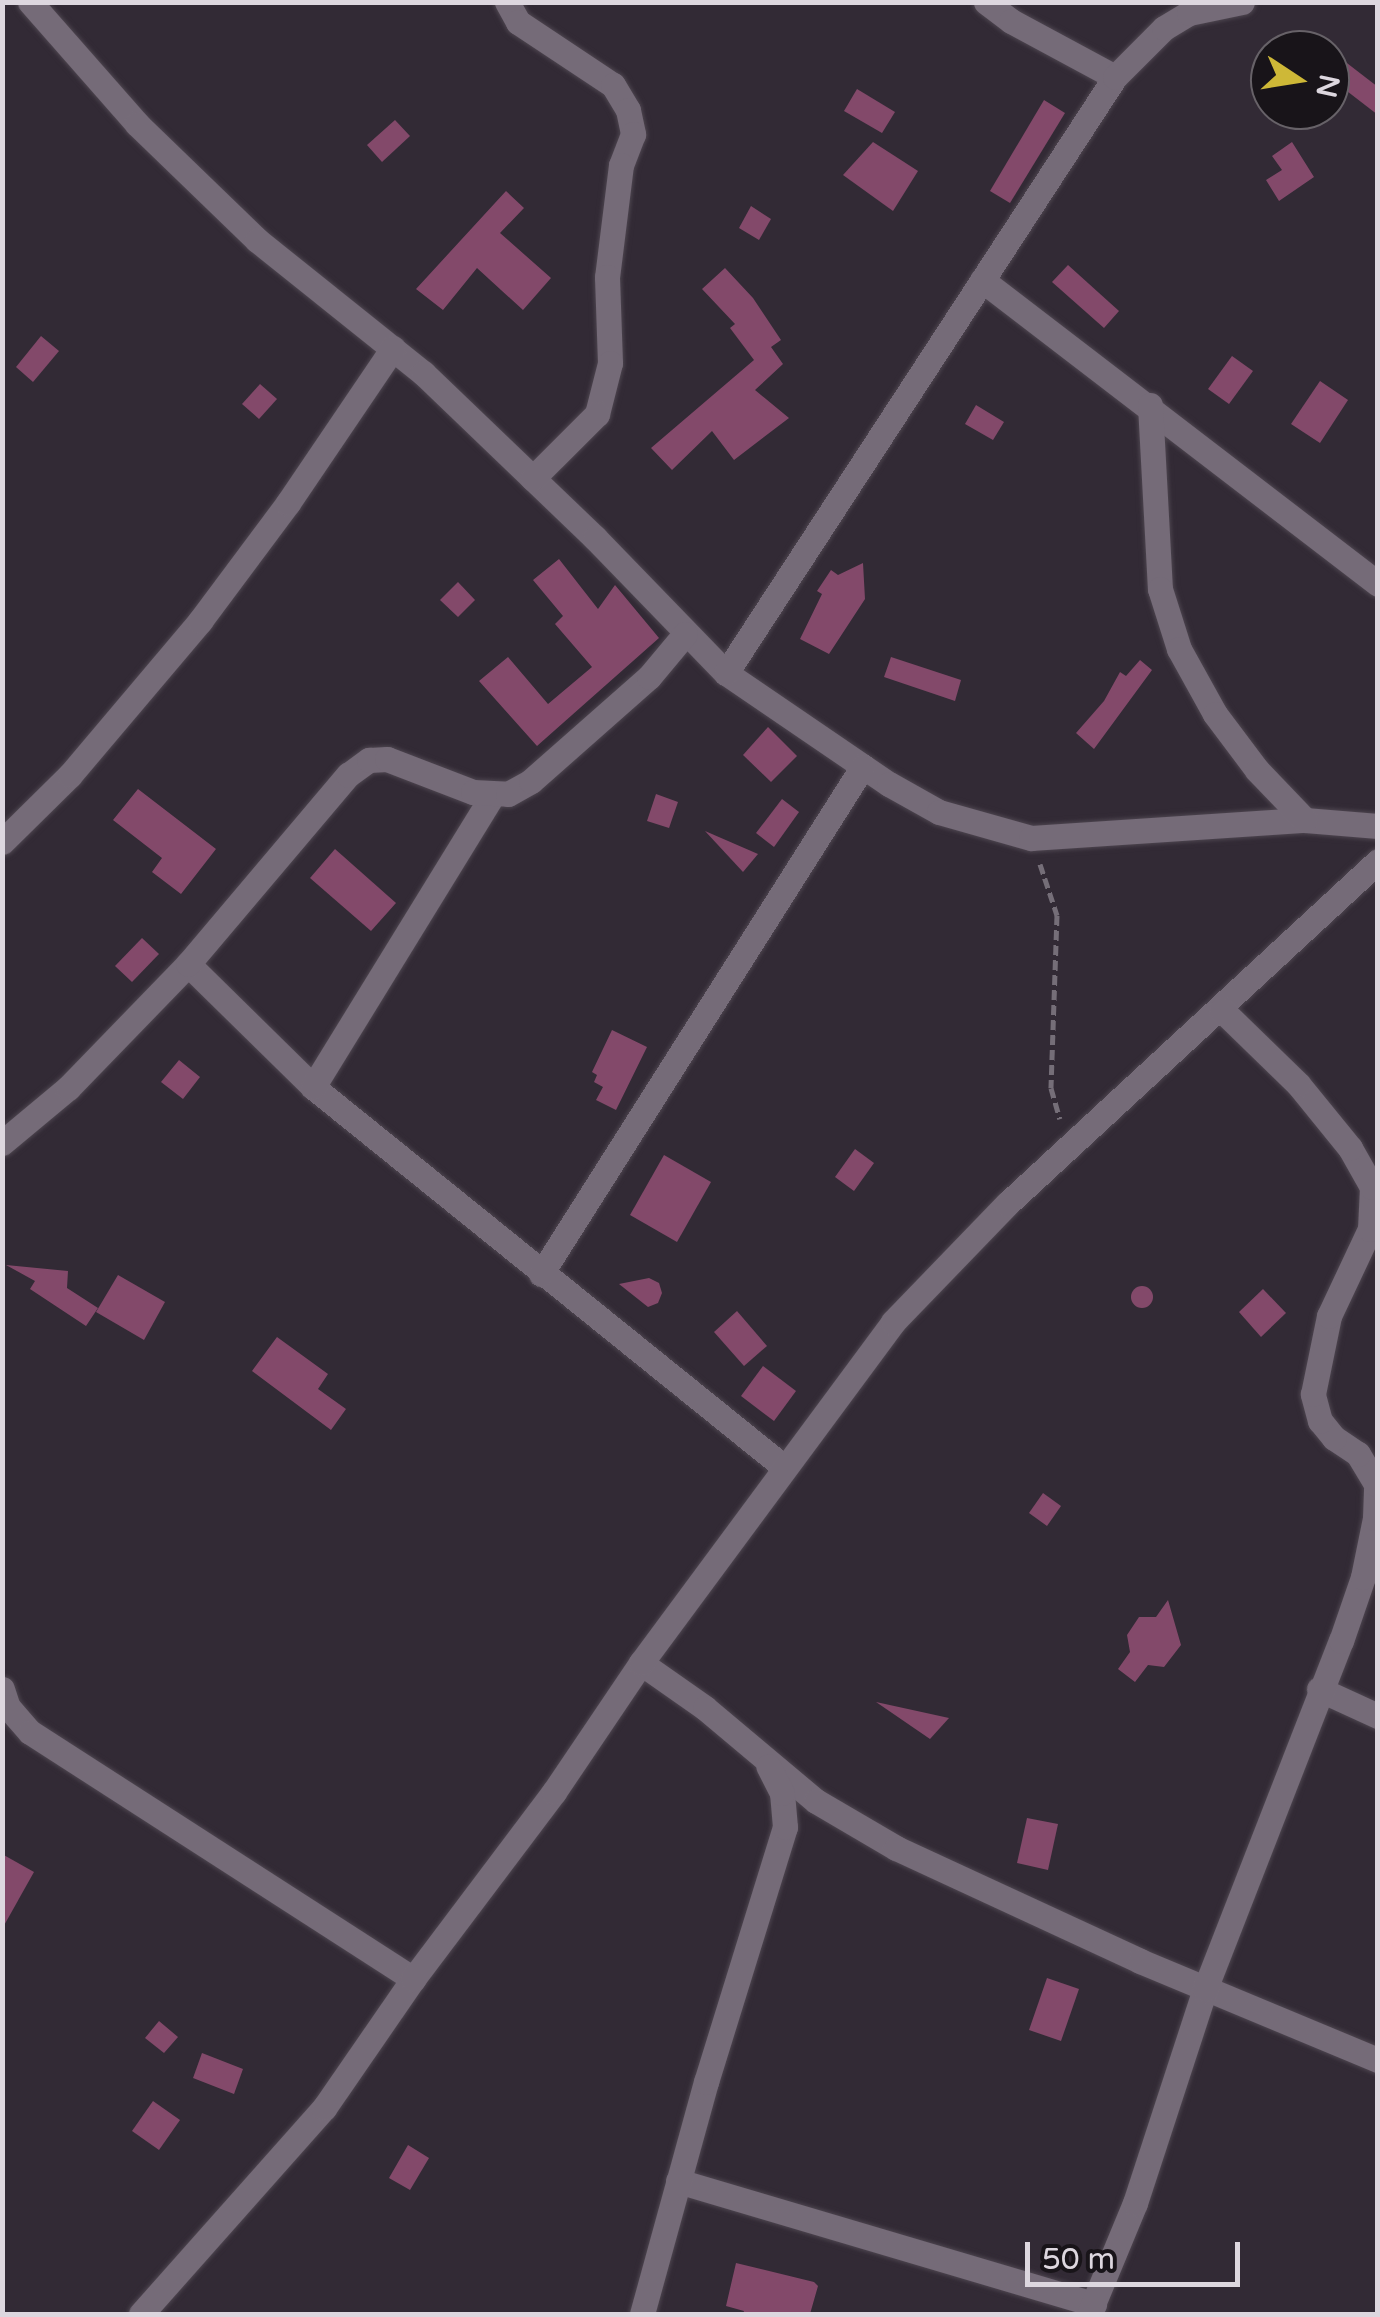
<!DOCTYPE html>
<style>
body{margin:0}
#map{position:relative;width:1380px;height:2317px;overflow:hidden;background:#322a35;font-family:"Varela Round",sans-serif}
div>[style]{position:absolute}
.building>*{inset:0;background:#83496a}
.round{border-radius:50%}
.path>*{height:5px;margin-top:-2.5px;transform-origin:0;background:repeating-linear-gradient(90deg,#756e78 0 10px,transparent 0 15px)}
.roads{filter:drop-shadow(0 0 2px #4d454f) drop-shadow(0 0 2px #4d454f)}
.minor>*{height:25px;margin:-12.5px;padding:0 12.5px;transform-origin:12.5px;border-radius:12.5px;background:#756b78}
span{translate:-50% -50%;white-space:nowrap;text-align:center;line-height:1.15;-webkit-text-stroke:8px #181419;paint-order:stroke}
.frame{position:absolute;inset:0;border:5px solid #ddd7df;pointer-events:none}
.north{position:absolute;left:1250px;top:30px;width:100px;height:100px;box-sizing:border-box;background:#181419;border:2px solid #676268;border-radius:50%;rotate:102deg;font-size:28px;font-weight:700;line-height:40px;text-align:center;color:#ddd7df}
.north::after{content:'';display:block;margin:auto;width:35px;height:45px;background:#ceb837;clip-path:polygon(50% 0,100% 100%,50% 72%,0 100%)}
.scale{position:absolute;left:1025px;top:2242px;width:215px;height:45px;box-sizing:border-box;border:5px solid #ddd7df;border-top:0;padding-left:12px;font-size:30px;line-height:35px;white-space:nowrap;color:#ddd7df;-webkit-text-stroke:8px #181419;paint-order:stroke}
</style>
<div id="map">
<div class="building">
<div style="clip-path:polygon(1330px 50px,1378px 87px,1378px 115px,1330px 78px)"></div>
<div style="clip-path:polygon(857px 89px,895px 112px,882px 133px,844px 111px)"></div>
<div style="clip-path:polygon(1044px 100px,1065px 113px,1010px 203px,990px 191px)"></div>
<div style="clip-path:polygon(395px 120px,410px 136px,382px 162px,367px 145px)"></div>
<div style="clip-path:polygon(873px 142px,918px 171px,893px 211px,843px 175px)"></div>
<div style="clip-path:polygon(1292px 142px,1314px 177px,1279px 201px,1266px 180px,1282px 170px,1272px 156px)"></div>
<div style="clip-path:polygon(506px 191px,524px 208px,500px 233px,551px 278px,523px 310px,477px 268px,443px 310px,416px 289px)"></div>
<div style="clip-path:polygon(751px 206px,771px 219px,759px 240px,739px 228px)"></div>
<div style="clip-path:polygon(1068px 265px,1119px 311px,1104px 328px,1052px 282px)"></div>
<div style="clip-path:polygon(725px 268px,753px 298px,781px 340px,771px 347px,783px 364px,755px 390px,789px 418px,734px 460px,712px 431px,672px 470px,651px 448px,754px 360px,730px 328px,735px 324px,702px 289px)"></div>
<div style="clip-path:polygon(41px 336px,59px 351px,33px 382px,16px 367px)"></div>
<div style="clip-path:polygon(1232px 356px,1253px 371px,1229px 404px,1208px 389px)"></div>
<div style="clip-path:polygon(1320px 381px,1348px 400px,1320px 443px,1291px 424px)"></div>
<div style="clip-path:polygon(260px 384px,277px 399px,259px 419px,242px 404px)"></div>
<div style="clip-path:polygon(976px 405px,1004px 422px,993px 440px,965px 424px)"></div>
<div style="clip-path:polygon(559px 559px,598px 609px,615px 585px,659px 638px,537px 746px,479px 681px,508px 657px,548px 704px,592px 667px,555px 624px,563px 616px,533px 580px)"></div>
<div style="clip-path:polygon(863px 563px,865px 599px,829px 654px,800px 639px,822px 594px,817px 591px,831px 570px,838px 575px)"></div>
<div style="clip-path:polygon(458px 582px,475px 600px,458px 617px,440px 600px)"></div>
<div style="clip-path:polygon(891px 657px,961px 680px,955px 701px,884px 677px)"></div>
<div style="clip-path:polygon(1140px 660px,1152px 670px,1094px 749px,1076px 733px,1104px 701px,1120px 672px,1126px 676px)"></div>
<div style="clip-path:polygon(768px 727px,797px 756px,771px 782px,743px 755px)"></div>
<div style="clip-path:polygon(138px 789px,216px 849px,181px 894px,152px 872px,162px 858px,113px 820px)"></div>
<div style="clip-path:polygon(656px 794px,678px 802px,669px 828px,647px 821px)"></div>
<div style="clip-path:polygon(782px 799px,799px 812px,774px 847px,756px 833px)"></div>
<div style="clip-path:polygon(705px 831px,758px 854px,743px 872px)"></div>
<div style="clip-path:polygon(335px 849px,396px 903px,371px 931px,310px 878px)"></div>
<div style="clip-path:polygon(142px 938px,159px 954px,132px 982px,115px 966px)"></div>
<div style="clip-path:polygon(612px 1030px,647px 1047px,616px 1110px,596px 1100px,603px 1087px,594px 1082px,597px 1075px,592px 1072px)"></div>
<div style="clip-path:polygon(179px 1060px,200px 1077px,183px 1099px,161px 1082px)"></div>
<div style="clip-path:polygon(855px 1149px,874px 1163px,854px 1191px,835px 1177px)"></div>
<div style="clip-path:polygon(664px 1155px,711px 1182px,677px 1242px,630px 1215px)"></div>
<div style="clip-path:polygon(6px 1265px,68px 1271px,67px 1288px,98px 1308px,86px 1326px,30px 1289px,35px 1281px)"></div>
<div style="clip-path:polygon(118px 1275px,165px 1302px,144px 1340px,96px 1312px)"></div>
<div style="clip-path:polygon(649px 1278px,659px 1283px,662px 1293px,658px 1303px,648px 1307px,619px 1284px)"></div>
<div class="round" style="left:1131px;top:1286px;width:22px;height:22px"></div>
<div style="clip-path:polygon(1263px 1289px,1286px 1313px,1261px 1337px,1239px 1312px)"></div>
<div style="clip-path:polygon(737px 1311px,767px 1346px,744px 1366px,714px 1332px)"></div>
<div style="clip-path:polygon(277px 1337px,328px 1374px,318px 1389px,346px 1409px,331px 1430px,252px 1371px)"></div>
<div style="clip-path:polygon(763px 1366px,796px 1391px,774px 1421px,741px 1396px)"></div>
<div style="clip-path:polygon(1043px 1493px,1061px 1506px,1047px 1526px,1029px 1513px)"></div>
<div style="clip-path:polygon(1168px 1600px,1181px 1645px,1164px 1667px,1148px 1665px,1135px 1682px,1118px 1669px,1130px 1652px,1127px 1635px,1139px 1617px,1156px 1617px)"></div>
<div style="clip-path:polygon(876px 1702px,949px 1718px,930px 1739px)"></div>
<div style="clip-path:polygon(1027px 1818px,1058px 1824px,1048px 1870px,1017px 1863px)"></div>
<div style="clip-path:polygon(2px 1854px,34px 1872px,2px 1929px)"></div>
<div style="clip-path:polygon(1047px 1978px,1079px 1989px,1061px 2041px,1029px 2030px)"></div>
<div style="clip-path:polygon(159px 2021px,178px 2037px,164px 2053px,145px 2038px)"></div>
<div style="clip-path:polygon(202px 2053px,243px 2069px,234px 2094px,193px 2078px)"></div>
<div style="clip-path:polygon(153px 2101px,180px 2120px,159px 2150px,132px 2131px)"></div>
<div style="clip-path:polygon(408px 2145px,429px 2158px,410px 2190px,389px 2178px)"></div>
<div style="clip-path:polygon(736px 2263px,814px 2282px,818px 2286px,810px 2314px,743px 2314px,744px 2311px,726px 2306px)"></div>
</div>
<div class="path">
<div style="left:1040px;top:864px;width:54px;rotate:71.6deg"></div>
<div style="left:1057px;top:915px;width:173px;rotate:92deg"></div>
<div style="left:1051px;top:1088px;width:32px;rotate:74deg"></div>
</div>
<div class="roads">
<div class="minor">
<div style="left:30px;top:2px;width:162px;rotate:48.7deg"></div>
<div style="left:137px;top:124px;width:167px;rotate:44deg"></div>
<div style="left:257px;top:240px;width:213px;rotate:38.7deg"></div>
<div style="left:423px;top:373px;width:238px;rotate:43.8deg"></div>
<div style="left:595px;top:538px;width:188px;rotate:45.9deg"></div>
<div style="left:726px;top:673px;width:197px;rotate:34.3deg"></div>
<div style="left:889px;top:784px;width:57px;rotate:29.2deg"></div>
<div style="left:939px;top:812px;width:96px;rotate:15.8deg"></div>
<div style="left:1031px;top:838px;width:275px;rotate:-3.8deg"></div>
<div style="left:1305px;top:820px;width:73px;rotate:4.7deg"></div>
<div style="left:507px;top:2px;width:23px;rotate:61deg"></div>
<div style="left:518px;top:22px;width:114px;rotate:33.6deg"></div>
<div style="left:613px;top:85px;width:29px;rotate:59deg"></div>
<div style="left:628px;top:110px;width:25px;rotate:78deg"></div>
<div style="left:633px;top:134px;width:33px;rotate:111deg"></div>
<div style="left:621px;top:165px;width:113px;rotate:97.1deg"></div>
<div style="left:607px;top:277px;width:86px;rotate:88deg"></div>
<div style="left:610px;top:363px;width:53px;rotate:104.3deg"></div>
<div style="left:597px;top:414px;width:91px;rotate:135deg"></div>
<div style="left:986px;top:2px;width:31px;rotate:37deg"></div>
<div style="left:1011px;top:21px;width:118px;rotate:28.3deg"></div>
<div style="left:982px;top:280px;width:499px;rotate:37.5deg"></div>
<div style="left:1150px;top:405px;width:184px;rotate:86.9deg"></div>
<div style="left:1160px;top:589px;width:63px;rotate:72.4deg"></div>
<div style="left:1179px;top:649px;width:74px;rotate:61deg"></div>
<div style="left:1215px;top:714px;width:70px;rotate:53.1deg"></div>
<div style="left:1257px;top:770px;width:69px;rotate:46.2deg"></div>
<div style="left:726px;top:673px;width:712px;rotate:-56.87deg"></div>
<div style="left:1115px;top:77px;width:69px;rotate:-45deg"></div>
<div style="left:1164px;top:28px;width:29px;rotate:-31deg"></div>
<div style="left:1189px;top:13px;width:54px;rotate:-11.7deg"></div>
<div style="left:2px;top:842px;width:95px;rotate:-44.6deg"></div>
<div style="left:70px;top:775px;width:202px;rotate:-49.8deg"></div>
<div style="left:200px;top:621px;width:147px;rotate:-53.3deg"></div>
<div style="left:288px;top:503px;width:187px;rotate:-55.9deg"></div>
<div style="left:188px;top:964px;width:175px;rotate:44.5deg"></div>
<div style="left:313px;top:1087px;width:605px;rotate:38.9deg"></div>
<div style="left:313px;top:1087px;width:342px;rotate:-58.4deg"></div>
<div style="left:2px;top:1143px;width:86px;rotate:-39.8deg"></div>
<div style="left:68px;top:1088px;width:173px;rotate:-45.9deg"></div>
<div style="left:188px;top:964px;width:248px;rotate:-49.8deg"></div>
<div style="left:348px;top:775px;width:26px;rotate:-36deg"></div>
<div style="left:369px;top:760px;width:18px;rotate:-3deg"></div>
<div style="left:387px;top:759px;width:92px;rotate:21deg"></div>
<div style="left:473px;top:792px;width:35px;rotate:3deg"></div>
<div style="left:508px;top:794px;width:26px;rotate:-29deg"></div>
<div style="left:531px;top:781px;width:157px;rotate:-41.4deg"></div>
<div style="left:649px;top:677px;width:56px;rotate:-50.1deg"></div>
<div style="left:541px;top:1274px;width:601px;rotate:-57.63deg"></div>
<div style="left:641px;top:1663px;width:78px;rotate:35.1deg"></div>
<div style="left:705px;top:1708px;width:145px;rotate:40deg"></div>
<div style="left:816px;top:1801px;width:93px;rotate:30.4deg"></div>
<div style="left:896px;top:1848px;width:269px;rotate:24.8deg"></div>
<div style="left:1140px;top:1961px;width:258px;rotate:22.6deg"></div>
<div style="left:2px;top:1689px;width:19px;rotate:72deg"></div>
<div style="left:8px;top:1707px;width:33px;rotate:49deg"></div>
<div style="left:30px;top:1732px;width:456px;rotate:32.8deg"></div>
<div style="left:1319px;top:1689px;width:65px;rotate:24.6deg"></div>
<div style="left:678px;top:2181px;width:434px;rotate:16.5deg"></div>
<div style="left:141px;top:2314px;width:276px;rotate:-48.4deg"></div>
<div style="left:324px;top:2108px;width:157px;rotate:-55.4deg"></div>
<div style="left:413px;top:1979px;width:234px;rotate:-53deg"></div>
<div style="left:554px;top:1792px;width:156px;rotate:-56deg"></div>
<div style="left:641px;top:1663px;width:424px;rotate:-53.5deg"></div>
<div style="left:893px;top:1322px;width:164px;rotate:-46deg"></div>
<div style="left:1007px;top:1204px;width:505px;rotate:-42.75deg"></div>
<div style="left:642px;top:2314px;width:241px;rotate:-74.6deg"></div>
<div style="left:706px;top:2082px;width:267px;rotate:-72.8deg"></div>
<div style="left:785px;top:1827px;width:34px;rotate:-95deg"></div>
<div style="left:782px;top:1793px;width:30px;rotate:-117deg"></div>
<div style="left:1089px;top:2314px;width:120px;rotate:-67.5deg"></div>
<div style="left:1135px;top:2203px;width:225px;rotate:-71.9deg"></div>
<div style="left:1205px;top:1989px;width:374px;rotate:-68.7deg"></div>
<div style="left:1341px;top:1641px;width:68px;rotate:-71deg"></div>
<div style="left:1363px;top:1577px;width:60px;rotate:-78.5deg"></div>
<div style="left:1375px;top:1518px;width:34px;rotate:-88deg"></div>
<div style="left:1376px;top:1484px;width:35px;rotate:-121deg"></div>
<div style="left:1358px;top:1454px;width:29px;rotate:-146deg"></div>
<div style="left:1334px;top:1438px;width:22px;rotate:-129deg"></div>
<div style="left:1320px;top:1421px;width:28px;rotate:-105deg"></div>
<div style="left:1313px;top:1394px;width:80px;rotate:-78.4deg"></div>
<div style="left:1329px;top:1316px;width:96px;rotate:-64.8deg"></div>
<div style="left:1370px;top:1229px;width:42px;rotate:-87.3deg"></div>
<div style="left:1372px;top:1187px;width:45px;rotate:-119.4deg"></div>
<div style="left:1350px;top:1148px;width:82px;rotate:-129.1deg"></div>
<div style="left:1298px;top:1084px;width:107px;rotate:-135.8deg"></div>
</div>
</div>
<div class="frame"></div>
<div class="north">N</div>
<div class="scale">50 m</div>
</div>
